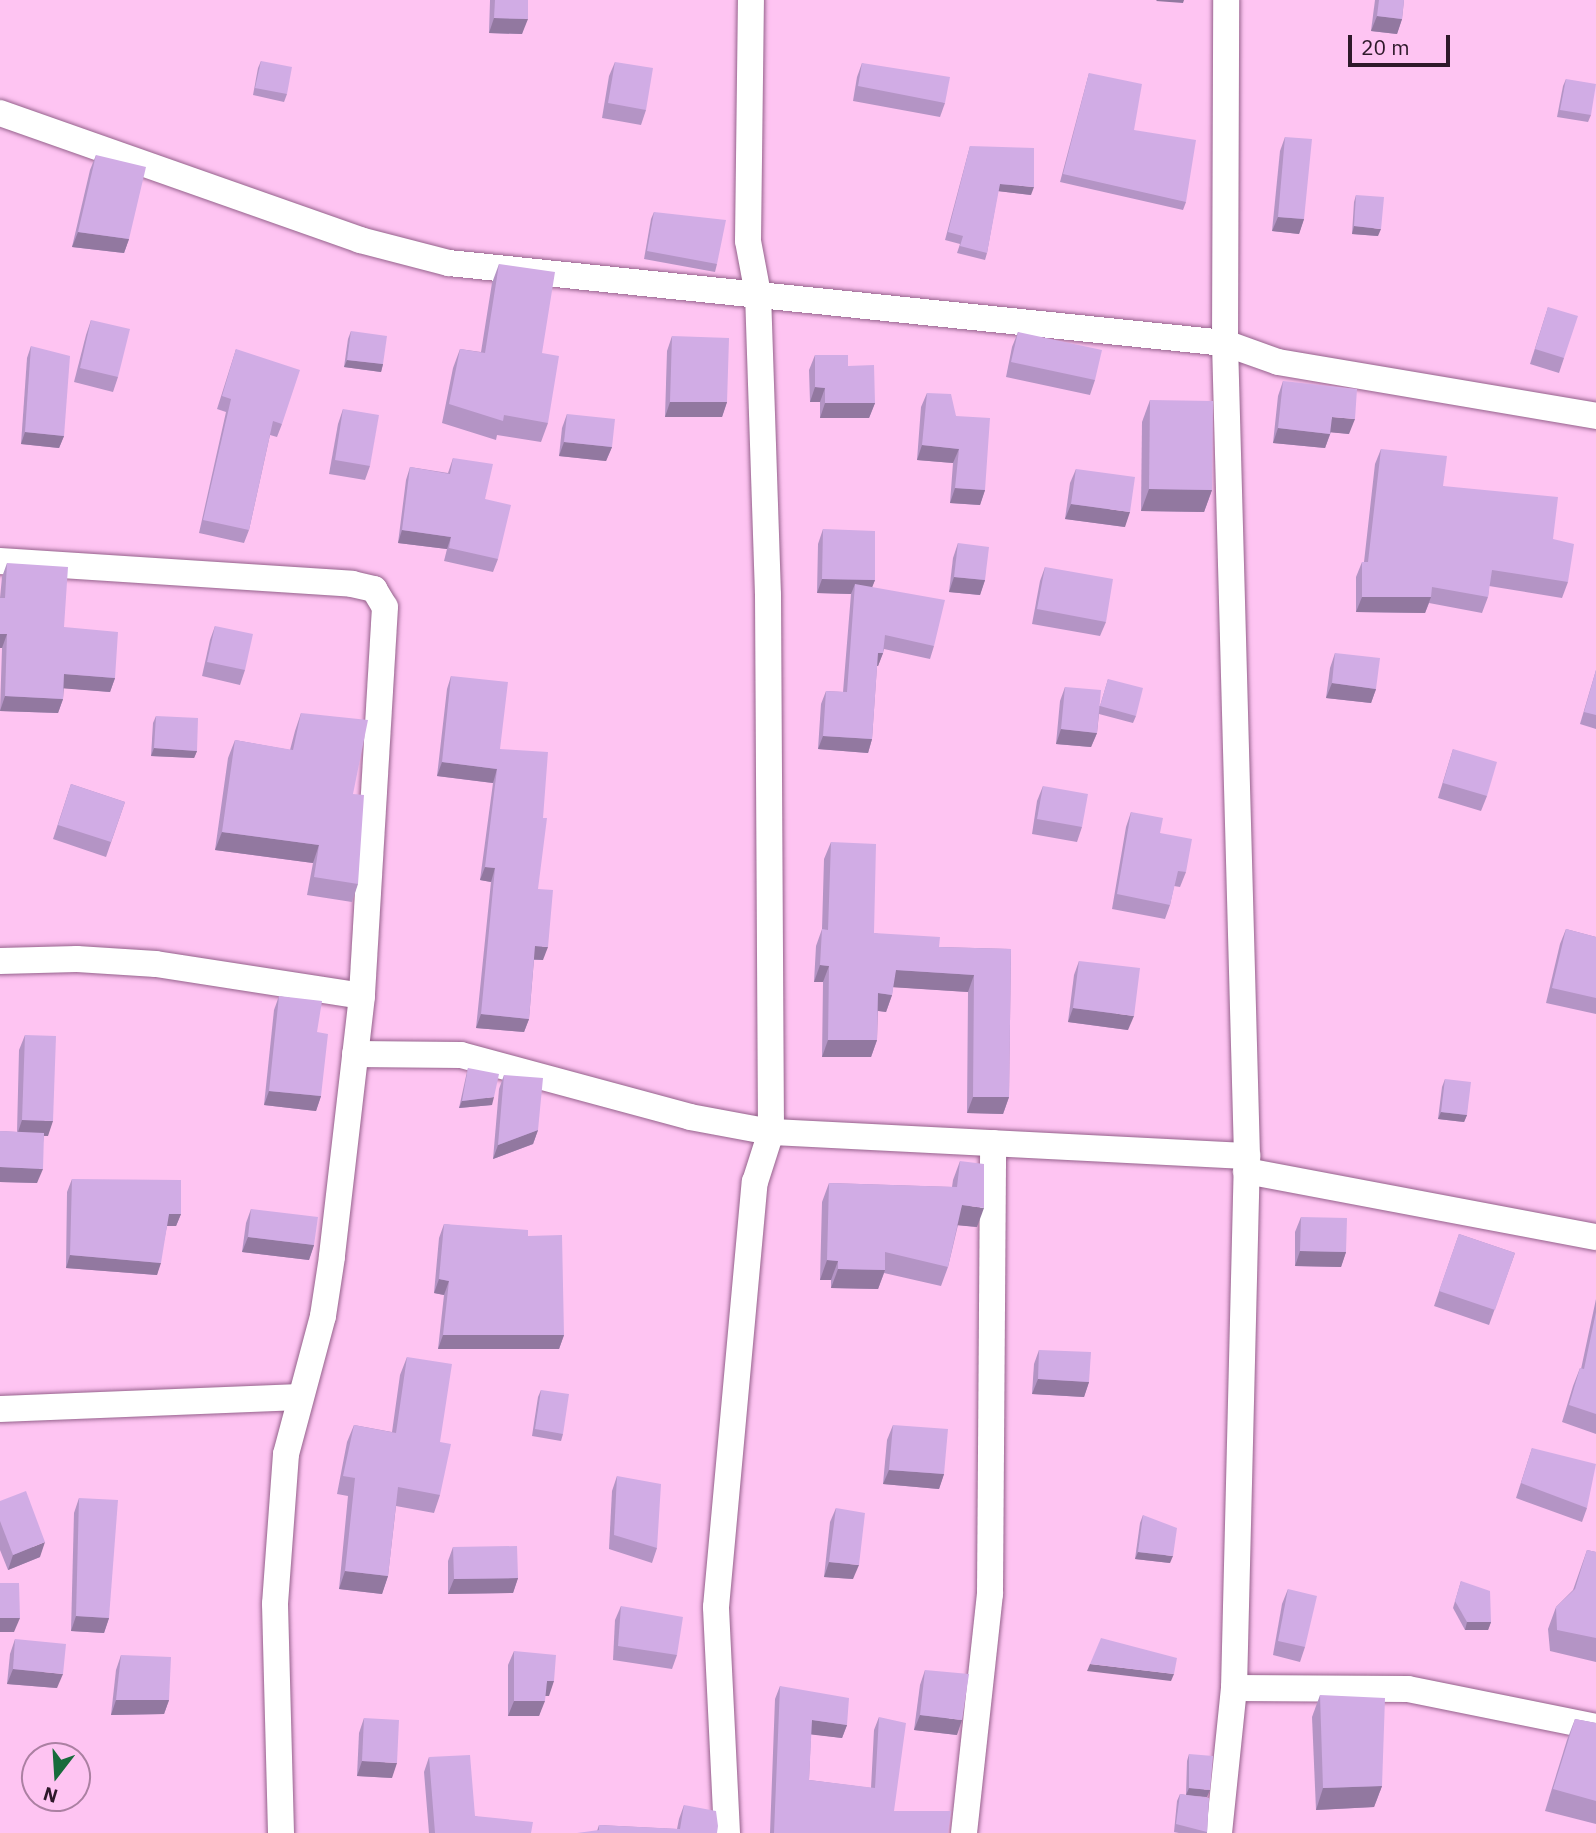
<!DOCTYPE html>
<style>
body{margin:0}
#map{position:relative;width:1596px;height:1833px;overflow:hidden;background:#fec4f2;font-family:"IBM Plex Sans",sans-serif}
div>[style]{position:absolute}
.roads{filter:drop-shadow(0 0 2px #95628c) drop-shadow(0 0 2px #95628c)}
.street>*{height:26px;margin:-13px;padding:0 13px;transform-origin:13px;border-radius:13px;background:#fff}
.wall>*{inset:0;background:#b494c5}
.shaded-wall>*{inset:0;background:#9278a0}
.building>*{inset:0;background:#d1ace5}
span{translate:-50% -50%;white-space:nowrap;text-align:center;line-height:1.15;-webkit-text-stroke:5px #fec4f2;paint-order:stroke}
.north{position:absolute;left:21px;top:1742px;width:70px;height:70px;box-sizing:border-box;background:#fec4f2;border:2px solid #ab80a2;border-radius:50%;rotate:197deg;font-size:19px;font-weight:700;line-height:28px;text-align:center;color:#2e192a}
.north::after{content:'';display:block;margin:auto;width:24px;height:32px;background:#186b3c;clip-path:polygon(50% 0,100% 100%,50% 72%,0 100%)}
.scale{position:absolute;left:1348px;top:35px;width:102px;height:32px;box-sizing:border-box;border:4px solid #2e192a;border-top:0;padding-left:9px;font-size:21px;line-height:24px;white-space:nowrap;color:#2e192a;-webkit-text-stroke:5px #fec4f2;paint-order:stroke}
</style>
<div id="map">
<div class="roads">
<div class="street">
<div style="left:0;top:113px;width:382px;rotate:19.4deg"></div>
<div style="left:360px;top:240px;width:92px;rotate:14.5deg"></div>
<div style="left:449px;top:263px;width:780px;rotate:5.89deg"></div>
<div style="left:1225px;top:343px;width:56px;rotate:19.7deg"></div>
<div style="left:1278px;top:362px;width:323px;rotate:9.6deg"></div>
<div style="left:0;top:561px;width:353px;rotate:3.7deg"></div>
<div style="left:352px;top:584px;width:23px;rotate:13deg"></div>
<div style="left:374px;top:589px;width:21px;rotate:59deg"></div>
<div style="left:385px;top:607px;width:390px;rotate:93.4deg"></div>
<div style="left:362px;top:996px;width:263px;rotate:96.6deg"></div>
<div style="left:332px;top:1257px;width:60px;rotate:98.7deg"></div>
<div style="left:323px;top:1316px;width:143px;rotate:105deg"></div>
<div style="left:286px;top:1454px;width:150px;rotate:94.2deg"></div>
<div style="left:275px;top:1604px;width:229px;rotate:88.5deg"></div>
<div style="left:0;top:961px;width:77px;rotate:-1.5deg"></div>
<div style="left:77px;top:959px;width:79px;rotate:3.6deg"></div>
<div style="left:156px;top:964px;width:208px;rotate:8.8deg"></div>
<div style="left:355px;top:1054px;width:106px;rotate:0.5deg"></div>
<div style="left:461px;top:1055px;width:237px;rotate:15.1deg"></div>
<div style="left:690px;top:1117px;width:82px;rotate:10.5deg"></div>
<div style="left:771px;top:1132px;width:477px;rotate:2.9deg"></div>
<div style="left:1246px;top:1171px;width:356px;rotate:10.7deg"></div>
<div style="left:0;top:1409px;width:300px;rotate:-2.3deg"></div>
<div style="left:1234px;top:1688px;width:174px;rotate:0.3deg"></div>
<div style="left:1408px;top:1689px;width:192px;rotate:11.4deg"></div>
<div style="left:727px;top:1833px;width:226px;rotate:-92.8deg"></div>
<div style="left:716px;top:1607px;width:427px;rotate:-84.8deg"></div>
<div style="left:755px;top:1182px;width:52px;rotate:-72.3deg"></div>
<div style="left:771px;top:1132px;width:537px;rotate:-90.32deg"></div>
<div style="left:768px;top:595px;width:301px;rotate:-91.9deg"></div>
<div style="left:758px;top:294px;width:54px;rotate:-100.7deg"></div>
<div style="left:748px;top:241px;width:241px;rotate:-89.3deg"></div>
<div style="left:964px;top:1833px;width:240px;rotate:-83.8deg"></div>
<div style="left:990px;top:1594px;width:451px;rotate:-89.6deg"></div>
<div style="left:1219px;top:1833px;width:146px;rotate:-84.1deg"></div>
<div style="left:1234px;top:1688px;width:532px;rotate:-88.6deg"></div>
<div style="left:1247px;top:1156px;width:813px;rotate:-91.55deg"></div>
<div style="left:1225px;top:343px;width:343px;rotate:-89.8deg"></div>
</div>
</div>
<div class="wall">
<div style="clip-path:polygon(490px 0,528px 0,522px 34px,489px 33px)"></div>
<div style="clip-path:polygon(1375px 0,1404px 0,1402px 19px,1397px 34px,1371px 31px)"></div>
<div style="clip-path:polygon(261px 61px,287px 94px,284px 102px,253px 95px,258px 68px)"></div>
<div style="clip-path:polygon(615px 62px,646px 110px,641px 125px,602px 118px,609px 76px)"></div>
<div style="clip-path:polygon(862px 63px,945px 103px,940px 117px,853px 101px,857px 77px)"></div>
<div style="clip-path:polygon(1089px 73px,1134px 130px,1186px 202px,1183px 210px,1060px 182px)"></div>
<div style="clip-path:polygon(1566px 79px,1591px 115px,1588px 122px,1557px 117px,1563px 86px)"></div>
<div style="clip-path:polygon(1285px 137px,1304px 219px,1299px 234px,1272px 231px,1280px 151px)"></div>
<div style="clip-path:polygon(970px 146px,1031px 195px,998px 191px,987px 253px,985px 260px,957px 253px,960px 244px,945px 240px)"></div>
<div style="clip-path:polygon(96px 155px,129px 239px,124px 253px,72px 247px,90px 170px)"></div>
<div style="clip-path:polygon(1356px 195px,1378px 236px,1352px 234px,1354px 202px)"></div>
<div style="clip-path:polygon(654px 212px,717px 264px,715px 272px,644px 259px,651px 219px)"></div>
<div style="clip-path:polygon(499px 264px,542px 353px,548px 423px,541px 442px,497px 435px,496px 440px,442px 423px,453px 368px,460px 349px,481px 352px,492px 283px)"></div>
<div style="clip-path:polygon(1548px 307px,1564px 358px,1559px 373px,1530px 364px)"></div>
<div style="clip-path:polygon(91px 320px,118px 377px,113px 392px,74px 382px,86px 335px)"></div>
<div style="clip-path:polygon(351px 331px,383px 364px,381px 372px,344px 367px,348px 339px)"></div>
<div style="clip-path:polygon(1018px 332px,1095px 380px,1090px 395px,1006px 377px,1012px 347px)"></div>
<div style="clip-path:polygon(672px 336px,727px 402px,722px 417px,665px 417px,667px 351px)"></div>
<div style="clip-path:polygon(31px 346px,64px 436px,59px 448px,21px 444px,27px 358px)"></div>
<div style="clip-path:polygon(236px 349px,282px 424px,277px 437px,270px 435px,249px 530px,244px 543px,199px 533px,226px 412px,217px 409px)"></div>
<div style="clip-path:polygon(815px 355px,875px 403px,869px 418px,820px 418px,820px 402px,810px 402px,809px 370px)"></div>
<div style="clip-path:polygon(1283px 381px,1349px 434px,1331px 432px,1325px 448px,1273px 443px,1278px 396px)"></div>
<div style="clip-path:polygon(927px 393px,956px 416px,985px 490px,980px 505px,950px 503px,953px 463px,917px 460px,921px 407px)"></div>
<div style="clip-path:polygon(1150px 400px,1212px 490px,1204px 512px,1141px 511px,1142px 422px)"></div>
<div style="clip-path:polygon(343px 409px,370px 466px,365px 480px,329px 474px,338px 424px)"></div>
<div style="clip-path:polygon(567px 414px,612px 447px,606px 461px,559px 456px,562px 428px)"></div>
<div style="clip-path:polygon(1381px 449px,1443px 486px,1553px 539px,1568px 582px,1562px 598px,1489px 586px,1488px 597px,1482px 613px,1429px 603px,1425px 613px,1356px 612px,1356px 577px,1362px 562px,1364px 562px,1375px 464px)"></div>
<div style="clip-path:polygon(453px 458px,485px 499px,498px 559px,493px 572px,444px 561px,447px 549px,398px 543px,406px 480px,410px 467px,448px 473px)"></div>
<div style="clip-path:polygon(1076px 469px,1125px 527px,1065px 519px,1070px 483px)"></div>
<div style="clip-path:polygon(823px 529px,875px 580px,872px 587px,934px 646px,930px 659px,884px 649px,883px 653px,878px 666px,877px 666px,872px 739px,868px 753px,818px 749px,821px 704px,826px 691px,843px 692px,851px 594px,817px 593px,818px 544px)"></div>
<div style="clip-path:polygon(958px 543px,985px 580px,980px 595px,949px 592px,953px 558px)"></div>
<div style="clip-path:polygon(7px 563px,64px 627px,115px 678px,110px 692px,64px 688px,63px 699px,58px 713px,0 711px,2px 648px,0 648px,0 598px,2px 577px)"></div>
<div style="clip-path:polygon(1045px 567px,1106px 622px,1100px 636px,1032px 624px,1040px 581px)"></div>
<div style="clip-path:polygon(215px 626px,245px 670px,240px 685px,202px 676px,210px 640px)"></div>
<div style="clip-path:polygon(1335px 653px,1376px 689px,1371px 703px,1326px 698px,1330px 668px)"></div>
<div style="clip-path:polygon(1596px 670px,1596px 729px,1580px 724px)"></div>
<div style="clip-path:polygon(451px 676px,500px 749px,538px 889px,543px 960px,534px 960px,529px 1019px,524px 1032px,476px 1028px,491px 882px,480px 880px,493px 783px,437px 776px,447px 689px)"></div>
<div style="clip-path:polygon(1108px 679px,1136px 716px,1133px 723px,1099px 714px,1097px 733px,1091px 747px,1056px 744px,1060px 701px,1065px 687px,1100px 706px)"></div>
<div style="clip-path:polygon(301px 713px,353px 794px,358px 884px,352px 902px,307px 895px,313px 863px,215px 850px,228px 758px,235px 740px,290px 750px,295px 731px)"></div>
<div style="clip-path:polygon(156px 716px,197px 751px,194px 758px,151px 756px,153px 723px)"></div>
<div style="clip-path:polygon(1453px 749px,1487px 796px,1481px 811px,1438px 798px)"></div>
<div style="clip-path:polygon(71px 784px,125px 802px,106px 857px,53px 839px)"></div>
<div style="clip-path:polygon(1043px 786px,1082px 827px,1077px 842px,1032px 834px,1037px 801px)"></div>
<div style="clip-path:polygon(1131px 812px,1160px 833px,1186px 872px,1180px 887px,1174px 886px,1170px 905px,1165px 919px,1112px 909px,1126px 827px)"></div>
<div style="clip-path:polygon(831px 842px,874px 933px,939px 947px,1011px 949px,1009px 1097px,1003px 1114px,967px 1113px,968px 992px,893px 987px,892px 995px,886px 1012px,878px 1011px,877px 1040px,871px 1057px,822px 1057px,823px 982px,814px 982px,816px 946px,822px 929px,824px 859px)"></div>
<div style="clip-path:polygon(1566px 929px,1596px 937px,1596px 1014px,1546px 1003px,1560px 944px)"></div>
<div style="clip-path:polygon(1079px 961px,1128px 1030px,1068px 1022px,1074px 975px)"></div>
<div style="clip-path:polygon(279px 996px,317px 1032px,321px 1096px,316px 1111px,264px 1105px,274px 1010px)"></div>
<div style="clip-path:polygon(25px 1035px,48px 1136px,44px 1136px,37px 1183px,0 1182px,0 1131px,17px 1132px,19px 1050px)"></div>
<div style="clip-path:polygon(468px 1068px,492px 1105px,459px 1108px,466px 1076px)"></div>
<div style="clip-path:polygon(504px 1075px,538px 1130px,533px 1144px,493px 1159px,499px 1089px)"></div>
<div style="clip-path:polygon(1445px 1079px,1467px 1115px,1464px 1122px,1438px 1119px,1442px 1087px)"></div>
<div style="clip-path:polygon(960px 1161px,977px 1227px,958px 1225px,948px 1267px,941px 1286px,884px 1273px,878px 1289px,831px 1288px,831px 1280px,820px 1280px,822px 1202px,829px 1183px,952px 1187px,953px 1180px)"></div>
<div style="clip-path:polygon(72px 1179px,181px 1214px,176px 1226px,167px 1226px,157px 1275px,66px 1268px,67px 1192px)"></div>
<div style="clip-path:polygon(251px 1209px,314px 1245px,309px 1260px,242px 1252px,246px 1223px)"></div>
<div style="clip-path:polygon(1301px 1217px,1346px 1252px,1341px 1267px,1295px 1266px,1295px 1232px)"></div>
<div style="clip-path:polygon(444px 1224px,528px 1236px,564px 1335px,559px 1349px,438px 1349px,444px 1295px,434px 1293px,439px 1238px)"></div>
<div style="clip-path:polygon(1459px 1234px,1515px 1253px,1489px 1325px,1434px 1306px)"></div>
<div style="clip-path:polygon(1596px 1299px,1596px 1434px,1562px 1422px,1573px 1386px,1580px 1368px,1581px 1369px)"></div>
<div style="clip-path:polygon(1039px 1350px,1089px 1382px,1084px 1397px,1032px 1394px,1034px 1364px)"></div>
<div style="clip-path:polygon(407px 1357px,440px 1442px,440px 1495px,434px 1513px,396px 1506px,388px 1576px,382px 1594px,339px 1589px,348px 1496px,337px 1494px,347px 1442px,354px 1425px,392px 1432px,400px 1375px)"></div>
<div style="clip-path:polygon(541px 1390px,563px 1434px,561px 1441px,532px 1436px,538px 1397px)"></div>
<div style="clip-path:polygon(893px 1425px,944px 1474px,939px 1489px,883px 1484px,887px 1440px)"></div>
<div style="clip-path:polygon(1532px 1448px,1587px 1508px,1582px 1522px,1516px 1498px)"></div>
<div style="clip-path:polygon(617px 1476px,657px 1548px,652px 1563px,609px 1549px,612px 1491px)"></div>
<div style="clip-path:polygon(79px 1498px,109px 1618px,104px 1633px,71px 1631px,74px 1513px)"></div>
<div style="clip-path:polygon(0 1501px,40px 1557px,8px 1570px,0 1550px)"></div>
<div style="clip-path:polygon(836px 1508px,853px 1579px,824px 1577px,830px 1522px)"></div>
<div style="clip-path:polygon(1143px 1515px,1170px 1563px,1135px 1559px,1140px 1523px)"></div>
<div style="clip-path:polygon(453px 1547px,518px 1578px,513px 1593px,448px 1594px,448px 1561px)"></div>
<div style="clip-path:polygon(1587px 1550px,1596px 1552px,1596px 1662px,1550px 1651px,1548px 1629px,1556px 1607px,1573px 1590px)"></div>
<div style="clip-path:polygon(1461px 1581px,1491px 1622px,1488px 1630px,1465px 1630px,1453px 1608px)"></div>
<div style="clip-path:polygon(1288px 1589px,1305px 1647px,1300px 1662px,1273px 1655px,1282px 1604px)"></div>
<div style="clip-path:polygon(621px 1606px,677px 1655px,672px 1669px,613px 1660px,615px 1620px)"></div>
<div style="clip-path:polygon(15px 1639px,57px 1688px,7px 1684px,10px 1654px)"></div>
<div style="clip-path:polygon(514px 1651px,549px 1696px,545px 1696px,539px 1716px,508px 1716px,508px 1665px)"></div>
<div style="clip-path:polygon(121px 1655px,169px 1700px,164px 1714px,111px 1715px,116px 1670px)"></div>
<div style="clip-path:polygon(925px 1670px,957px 1735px,914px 1730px,920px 1685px)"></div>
<div style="clip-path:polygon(780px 1686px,847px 1725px,842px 1738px,811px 1734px,809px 1780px,871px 1788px,874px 1730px,879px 1717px,894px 1811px,948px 1833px,770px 1833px,775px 1699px)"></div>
<div style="clip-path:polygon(1320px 1695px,1382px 1786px,1374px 1807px,1316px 1810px,1312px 1717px)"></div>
<div style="clip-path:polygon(364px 1718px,392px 1778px,357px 1776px,359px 1733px)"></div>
<div style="clip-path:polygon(1575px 1719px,1596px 1723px,1596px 1824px,1545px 1811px,1567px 1740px)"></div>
<div style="clip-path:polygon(1189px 1754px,1207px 1797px,1192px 1796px,1209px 1798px,1207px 1833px,1179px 1833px,1174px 1832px,1177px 1801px,1180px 1794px,1186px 1795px,1187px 1761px)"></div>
<div style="clip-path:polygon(429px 1757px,475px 1816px,531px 1833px,429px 1833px,424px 1772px)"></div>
<div style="clip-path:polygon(684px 1805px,717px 1833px,597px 1831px,599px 1825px,677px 1829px,679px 1819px)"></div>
</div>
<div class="shaded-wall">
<div style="clip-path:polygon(1157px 0,1184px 0,1183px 3px,1156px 1px)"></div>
<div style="clip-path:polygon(1377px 16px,1402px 19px,1397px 34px,1371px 31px)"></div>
<div style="clip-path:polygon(494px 18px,528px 19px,522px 34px,489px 33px)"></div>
<div style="clip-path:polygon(1000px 184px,1034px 187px,1031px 195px,997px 191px)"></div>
<div style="clip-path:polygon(1278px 217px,1304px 219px,1299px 234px,1272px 231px)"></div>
<div style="clip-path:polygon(1354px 226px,1381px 229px,1378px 236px,1352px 234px)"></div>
<div style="clip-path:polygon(78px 232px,129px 239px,124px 253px,72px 247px)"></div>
<div style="clip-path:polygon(347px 360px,383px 364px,381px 372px,344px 367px)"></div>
<div style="clip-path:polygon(815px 387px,825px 388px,820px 402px,810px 402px)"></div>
<div style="clip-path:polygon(670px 402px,727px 402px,722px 417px,665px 417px)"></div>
<div style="clip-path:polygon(825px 403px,875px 403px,869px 418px,820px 418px)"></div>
<div style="clip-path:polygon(1332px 417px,1355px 419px,1349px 434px,1327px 432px)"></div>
<div style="clip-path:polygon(1278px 428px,1330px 434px,1325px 448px,1273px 443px)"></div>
<div style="clip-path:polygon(25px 432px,64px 436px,59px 448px,21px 444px)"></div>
<div style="clip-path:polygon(564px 442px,612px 447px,606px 461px,559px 456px)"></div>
<div style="clip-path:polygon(922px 445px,959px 449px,953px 463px,917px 460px)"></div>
<div style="clip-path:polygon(955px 488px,985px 490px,980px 505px,950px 503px)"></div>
<div style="clip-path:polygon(1149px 489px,1212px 490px,1204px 512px,1141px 511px)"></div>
<div style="clip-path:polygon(1071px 504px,1130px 512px,1125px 527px,1065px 519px)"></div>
<div style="clip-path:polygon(402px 530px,451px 537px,447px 549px,398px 543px)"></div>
<div style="clip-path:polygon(954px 577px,985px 580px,980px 595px,949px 592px)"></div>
<div style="clip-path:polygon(822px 579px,875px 580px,869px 595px,855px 584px,851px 594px,817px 593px)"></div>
<div style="clip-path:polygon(1362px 597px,1431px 597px,1425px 613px,1356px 612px)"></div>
<div style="clip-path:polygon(0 634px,7px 634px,2px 648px,0 648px)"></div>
<div style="clip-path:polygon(878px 653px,883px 653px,878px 666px,874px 666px)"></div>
<div style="clip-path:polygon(64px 674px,115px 678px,110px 692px,59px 688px)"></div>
<div style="clip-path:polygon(1332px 683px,1376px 689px,1371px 703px,1326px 698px)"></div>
<div style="clip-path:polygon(5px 696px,63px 699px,58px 713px,0 711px)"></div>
<div style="clip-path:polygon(1061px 729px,1097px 733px,1091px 747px,1056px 744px)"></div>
<div style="clip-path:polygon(823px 736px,872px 739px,868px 753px,818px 749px)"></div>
<div style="clip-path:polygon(154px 748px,197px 751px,194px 758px,151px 756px)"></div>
<div style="clip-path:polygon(442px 762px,497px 769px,493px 783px,437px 776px)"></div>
<div style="clip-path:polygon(222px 832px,319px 845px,313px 863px,215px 850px)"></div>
<div style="clip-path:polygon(485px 867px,495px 868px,491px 882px,480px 880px)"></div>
<div style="clip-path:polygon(535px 946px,548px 947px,543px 960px,530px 959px)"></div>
<div style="clip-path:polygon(820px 965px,829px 966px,823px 982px,814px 982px)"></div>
<div style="clip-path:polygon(896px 970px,974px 975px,968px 992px,890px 987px)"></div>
<div style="clip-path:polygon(878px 993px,892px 995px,886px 1012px,872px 1010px)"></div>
<div style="clip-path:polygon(1073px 1008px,1134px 1016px,1128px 1030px,1068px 1022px)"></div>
<div style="clip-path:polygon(481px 1014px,529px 1019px,524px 1032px,476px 1028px)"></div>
<div style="clip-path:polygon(828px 1040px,877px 1040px,871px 1057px,822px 1057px)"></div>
<div style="clip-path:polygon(269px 1091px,321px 1096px,316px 1111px,264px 1105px)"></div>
<div style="clip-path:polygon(494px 1097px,492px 1105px,459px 1108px,462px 1101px)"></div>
<div style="clip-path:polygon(973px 1097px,1009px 1097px,1003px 1114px,967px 1113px)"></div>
<div style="clip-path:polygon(1441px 1112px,1467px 1115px,1464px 1122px,1438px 1119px)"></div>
<div style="clip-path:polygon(22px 1120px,53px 1121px,48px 1136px,17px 1135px)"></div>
<div style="clip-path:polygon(538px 1130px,533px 1144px,493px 1159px,498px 1145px)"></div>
<div style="clip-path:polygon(0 1167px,43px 1169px,37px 1183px,0 1182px)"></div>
<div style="clip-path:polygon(962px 1205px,984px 1208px,977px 1227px,955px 1225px)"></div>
<div style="clip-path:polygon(169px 1214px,181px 1214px,176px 1226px,164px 1226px)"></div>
<div style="clip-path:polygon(248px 1237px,314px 1245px,309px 1260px,242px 1252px)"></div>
<div style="clip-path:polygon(1300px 1251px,1346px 1252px,1341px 1267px,1295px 1266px)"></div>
<div style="clip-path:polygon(70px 1255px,161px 1263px,157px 1275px,66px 1268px)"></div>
<div style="clip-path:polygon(827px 1260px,838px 1261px,831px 1280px,820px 1280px)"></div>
<div style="clip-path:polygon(838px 1269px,885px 1270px,878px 1289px,831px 1288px)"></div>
<div style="clip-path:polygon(439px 1279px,449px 1281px,444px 1295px,434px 1293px)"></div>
<div style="clip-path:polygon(443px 1335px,564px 1335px,559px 1349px,438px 1349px)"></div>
<div style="clip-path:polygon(1038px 1379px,1089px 1382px,1084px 1397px,1032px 1394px)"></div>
<div style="clip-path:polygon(889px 1470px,944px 1474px,939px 1489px,883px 1484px)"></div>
<div style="clip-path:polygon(45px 1542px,40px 1557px,8px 1570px,13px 1555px)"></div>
<div style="clip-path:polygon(1138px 1552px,1173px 1556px,1170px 1563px,1135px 1559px)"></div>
<div style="clip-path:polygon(829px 1562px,859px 1565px,853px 1579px,824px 1577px)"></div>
<div style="clip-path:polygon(345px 1571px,388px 1576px,382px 1594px,339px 1589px)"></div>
<div style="clip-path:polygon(518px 1578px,513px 1593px,448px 1594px,454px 1579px)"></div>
<div style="clip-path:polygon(76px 1616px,109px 1618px,104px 1633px,71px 1631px)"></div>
<div style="clip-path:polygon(0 1618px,20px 1618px,14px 1632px,0 1632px)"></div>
<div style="clip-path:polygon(1467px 1622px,1491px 1622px,1488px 1630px,1465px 1630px)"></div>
<div style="clip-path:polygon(1090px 1664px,1174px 1674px,1171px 1681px,1087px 1671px)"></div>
<div style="clip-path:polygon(13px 1669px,63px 1674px,57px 1688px,7px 1684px)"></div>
<div style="clip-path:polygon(547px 1681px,554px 1681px,549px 1696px,541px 1696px)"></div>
<div style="clip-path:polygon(116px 1700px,169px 1700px,164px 1714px,111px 1715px)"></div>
<div style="clip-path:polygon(514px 1701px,545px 1701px,539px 1716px,508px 1716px)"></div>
<div style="clip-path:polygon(920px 1715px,962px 1720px,957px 1735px,914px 1730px)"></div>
<div style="clip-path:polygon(812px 1720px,847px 1725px,842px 1738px,807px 1734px)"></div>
<div style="clip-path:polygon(362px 1761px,397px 1763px,392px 1778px,357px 1776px)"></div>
<div style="clip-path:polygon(1382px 1786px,1374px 1807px,1316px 1810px,1323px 1788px)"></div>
<div style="clip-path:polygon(1189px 1788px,1210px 1790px,1207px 1797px,1186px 1795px)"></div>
</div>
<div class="building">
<div style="clip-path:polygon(495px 0,528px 0,528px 19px,494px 18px)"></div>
<div style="clip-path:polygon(1379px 0,1404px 0,1402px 19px,1377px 16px)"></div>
<div style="clip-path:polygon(261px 61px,292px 67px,287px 94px,255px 88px)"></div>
<div style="clip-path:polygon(615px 62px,653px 68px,646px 110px,608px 103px)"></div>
<div style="clip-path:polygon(862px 63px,950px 77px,945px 103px,858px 86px)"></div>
<div style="clip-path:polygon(1089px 73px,1142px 84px,1134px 130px,1196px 140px,1186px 202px,1063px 174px)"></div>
<div style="clip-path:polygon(1566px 79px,1596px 84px,1591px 115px,1560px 110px)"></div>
<div style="clip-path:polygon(1285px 137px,1312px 139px,1304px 219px,1278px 217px)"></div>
<div style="clip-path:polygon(970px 146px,1034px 148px,1034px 187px,1000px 184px,987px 253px,960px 246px,963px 236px,948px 232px)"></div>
<div style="clip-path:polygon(96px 155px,146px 167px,129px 239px,78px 232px)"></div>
<div style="clip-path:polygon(1356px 195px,1384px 197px,1381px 229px,1354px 226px)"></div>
<div style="clip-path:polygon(654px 212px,726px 220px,717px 264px,647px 251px)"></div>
<div style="clip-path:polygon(499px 264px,555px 272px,542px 353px,559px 356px,548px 423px,504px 415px,503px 421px,449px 404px,460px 349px,485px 353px)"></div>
<div style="clip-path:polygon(1548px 307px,1578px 316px,1564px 358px,1535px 349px)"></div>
<div style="clip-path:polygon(91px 320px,130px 329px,118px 377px,80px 368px)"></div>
<div style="clip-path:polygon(351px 331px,387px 336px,383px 364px,347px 360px)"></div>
<div style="clip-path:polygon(1018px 332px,1102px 350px,1095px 380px,1011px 362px)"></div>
<div style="clip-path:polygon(672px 336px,729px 338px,727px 402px,670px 402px)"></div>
<div style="clip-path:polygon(31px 346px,70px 356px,64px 436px,25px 432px)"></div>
<div style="clip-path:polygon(236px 349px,300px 370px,282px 424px,273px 421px,249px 530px,203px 520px,231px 399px,222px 396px)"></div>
<div style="clip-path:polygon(815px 355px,848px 355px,848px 366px,874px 365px,875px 403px,825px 403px,825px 388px,815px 387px)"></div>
<div style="clip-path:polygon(1283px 381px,1357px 389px,1355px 419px,1332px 417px,1330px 434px,1278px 428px)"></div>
<div style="clip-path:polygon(927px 393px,951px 394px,956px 416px,990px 418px,985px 490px,955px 488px,959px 449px,922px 445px)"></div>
<div style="clip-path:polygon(1150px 400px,1213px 401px,1212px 490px,1149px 489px)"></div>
<div style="clip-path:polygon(343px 409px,379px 415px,370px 466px,335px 460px)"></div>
<div style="clip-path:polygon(567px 414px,615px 419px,612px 447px,564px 442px)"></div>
<div style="clip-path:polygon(1381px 449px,1447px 456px,1443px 486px,1558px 497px,1553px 539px,1574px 544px,1568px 582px,1492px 570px,1488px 597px,1432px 587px,1431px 597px,1362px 597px,1362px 562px,1368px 562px)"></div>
<div style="clip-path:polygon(453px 458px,493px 464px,485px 499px,511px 505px,498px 559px,449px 548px,451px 537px,402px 530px,410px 467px,450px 474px)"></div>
<div style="clip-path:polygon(1076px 469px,1135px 477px,1130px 512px,1071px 504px)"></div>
<div style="clip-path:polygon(823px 529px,875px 531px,875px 580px,822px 579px)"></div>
<div style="clip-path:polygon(958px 543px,989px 547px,985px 580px,954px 577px)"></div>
<div style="clip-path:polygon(7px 563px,68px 567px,64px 627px,118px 632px,115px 678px,64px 674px,63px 699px,5px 696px,7px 634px,0 634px,0 598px,5px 598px)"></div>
<div style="clip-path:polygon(1045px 567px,1113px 579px,1106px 622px,1037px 609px)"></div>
<div style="clip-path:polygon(855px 584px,945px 600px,934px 646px,885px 635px,883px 653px,878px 653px,872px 739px,823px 736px,826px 691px,847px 692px)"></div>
<div style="clip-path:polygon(215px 626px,253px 634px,245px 670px,207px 662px)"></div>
<div style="clip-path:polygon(1335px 653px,1380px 658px,1376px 689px,1332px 683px)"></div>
<div style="clip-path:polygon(1596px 670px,1596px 715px,1584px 712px)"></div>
<div style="clip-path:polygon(451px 676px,508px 682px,500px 749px,548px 752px,543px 818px,547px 818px,538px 889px,553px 890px,548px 947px,535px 946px,529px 1019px,481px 1014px,495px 868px,485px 867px,497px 769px,442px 762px)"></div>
<div style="clip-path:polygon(1108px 679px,1143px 688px,1136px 716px,1100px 706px)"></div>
<div style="clip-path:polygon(1065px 687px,1101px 690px,1097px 733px,1061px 729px)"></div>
<div style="clip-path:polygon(301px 713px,368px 720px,353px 794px,364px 795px,358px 884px,314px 877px,319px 845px,222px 832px,235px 740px,293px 750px)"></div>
<div style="clip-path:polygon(156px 716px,198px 718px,197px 751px,154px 748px)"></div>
<div style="clip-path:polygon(1453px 749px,1497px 762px,1487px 796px,1443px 783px)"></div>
<div style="clip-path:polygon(71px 784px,125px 802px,111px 842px,58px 825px)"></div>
<div style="clip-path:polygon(1043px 786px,1088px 794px,1082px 827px,1037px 819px)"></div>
<div style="clip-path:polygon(1131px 812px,1163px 818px,1160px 833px,1192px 839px,1186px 872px,1178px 871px,1170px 905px,1117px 894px)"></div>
<div style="clip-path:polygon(831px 842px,876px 844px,874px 933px,940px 937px,939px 947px,1011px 949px,1009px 1097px,973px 1097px,974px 975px,896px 970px,892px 995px,878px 993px,877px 1040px,828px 1040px,829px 966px,820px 965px,822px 929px,828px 930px)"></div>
<div style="clip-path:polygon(1566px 929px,1596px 937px,1596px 998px,1552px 988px)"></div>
<div style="clip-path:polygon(1079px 961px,1140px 968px,1134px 1016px,1073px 1008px)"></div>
<div style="clip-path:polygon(279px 996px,322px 1001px,317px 1032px,328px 1034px,321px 1096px,269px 1091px)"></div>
<div style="clip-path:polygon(25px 1035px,56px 1036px,53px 1121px,22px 1120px)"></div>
<div style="clip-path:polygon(468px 1068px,499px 1074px,494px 1097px,462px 1101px)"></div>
<div style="clip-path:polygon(504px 1075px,543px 1078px,538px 1130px,498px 1145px)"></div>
<div style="clip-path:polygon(1445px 1079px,1471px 1082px,1467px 1115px,1441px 1112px)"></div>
<div style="clip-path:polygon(0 1131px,44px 1133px,43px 1169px,0 1167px)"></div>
<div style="clip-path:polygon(960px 1161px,984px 1164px,984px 1208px,962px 1205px,948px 1267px,885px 1252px,885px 1270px,838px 1269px,838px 1261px,827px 1260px,829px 1183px,957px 1187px)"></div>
<div style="clip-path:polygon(72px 1179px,181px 1180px,181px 1214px,169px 1214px,161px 1263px,70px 1255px)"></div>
<div style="clip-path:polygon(251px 1209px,318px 1217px,314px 1245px,248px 1237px)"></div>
<div style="clip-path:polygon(1301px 1217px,1347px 1218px,1346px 1252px,1300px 1251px)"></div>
<div style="clip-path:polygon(444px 1224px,528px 1230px,528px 1236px,562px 1235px,564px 1335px,443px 1335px,449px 1281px,439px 1279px)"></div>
<div style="clip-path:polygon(1459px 1234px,1515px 1253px,1495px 1310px,1439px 1291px)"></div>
<div style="clip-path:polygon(1596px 1312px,1596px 1414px,1569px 1405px,1580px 1368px,1584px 1369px)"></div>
<div style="clip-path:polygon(1039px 1350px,1091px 1352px,1089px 1382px,1038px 1379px)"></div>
<div style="clip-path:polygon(407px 1357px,452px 1364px,440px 1442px,451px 1444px,440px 1495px,398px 1487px,388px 1576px,345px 1571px,355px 1478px,343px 1476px,354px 1425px,396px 1433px)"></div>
<div style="clip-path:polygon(541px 1390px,569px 1394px,563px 1434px,535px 1429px)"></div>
<div style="clip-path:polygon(893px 1425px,948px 1429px,944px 1474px,889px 1470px)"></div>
<div style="clip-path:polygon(1532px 1448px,1596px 1464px,1587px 1508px,1521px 1483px)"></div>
<div style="clip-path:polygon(617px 1476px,661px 1484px,657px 1548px,614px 1535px)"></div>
<div style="clip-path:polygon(26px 1491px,45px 1542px,13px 1555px,0 1521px,0 1501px)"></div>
<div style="clip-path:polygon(79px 1498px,118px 1500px,109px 1618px,76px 1616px)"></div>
<div style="clip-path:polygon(836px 1508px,865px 1513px,859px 1565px,829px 1562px)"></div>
<div style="clip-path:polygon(1143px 1515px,1177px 1528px,1173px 1556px,1138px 1552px)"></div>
<div style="clip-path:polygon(517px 1546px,518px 1578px,454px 1579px,453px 1547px)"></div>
<div style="clip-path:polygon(1587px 1550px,1596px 1552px,1596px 1638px,1557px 1630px,1556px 1607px,1575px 1589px)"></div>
<div style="clip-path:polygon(1461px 1581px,1490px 1591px,1491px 1622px,1467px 1622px,1455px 1601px)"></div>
<div style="clip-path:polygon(0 1583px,19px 1583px,20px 1618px,0 1618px)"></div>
<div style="clip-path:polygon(1288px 1589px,1317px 1596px,1305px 1647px,1278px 1641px)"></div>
<div style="clip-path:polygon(621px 1606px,683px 1617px,677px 1655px,618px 1646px)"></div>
<div style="clip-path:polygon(1101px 1638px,1177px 1658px,1174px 1674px,1090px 1664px)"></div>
<div style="clip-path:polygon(15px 1639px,66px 1644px,63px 1674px,13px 1669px)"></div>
<div style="clip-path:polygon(514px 1651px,556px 1655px,554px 1681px,547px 1681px,545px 1701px,514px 1701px)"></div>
<div style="clip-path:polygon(121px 1655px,171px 1657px,169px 1700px,116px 1700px)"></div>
<div style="clip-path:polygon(925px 1670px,969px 1674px,962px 1720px,920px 1715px)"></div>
<div style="clip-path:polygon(780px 1686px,849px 1698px,847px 1725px,812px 1720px,809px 1780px,875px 1788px,879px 1717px,906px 1723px,894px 1811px,951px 1811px,948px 1833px,774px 1833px)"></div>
<div style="clip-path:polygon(1320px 1695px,1385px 1698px,1382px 1786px,1323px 1788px)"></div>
<div style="clip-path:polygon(364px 1718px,399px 1720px,397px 1763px,362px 1761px)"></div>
<div style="clip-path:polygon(1575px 1719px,1596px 1723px,1596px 1801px,1553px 1789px)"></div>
<div style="clip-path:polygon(1189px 1754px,1213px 1756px,1210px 1790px,1189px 1788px)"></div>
<div style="clip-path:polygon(470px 1755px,475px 1816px,533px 1822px,531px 1833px,435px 1833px,429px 1757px)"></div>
<div style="clip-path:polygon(1180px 1794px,1209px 1798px,1207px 1832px,1176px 1824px)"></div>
<div style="clip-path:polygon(684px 1805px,716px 1811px,718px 1826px,717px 1833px,577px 1833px,599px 1830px,599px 1825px,680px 1829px)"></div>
</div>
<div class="north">N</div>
<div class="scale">20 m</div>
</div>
